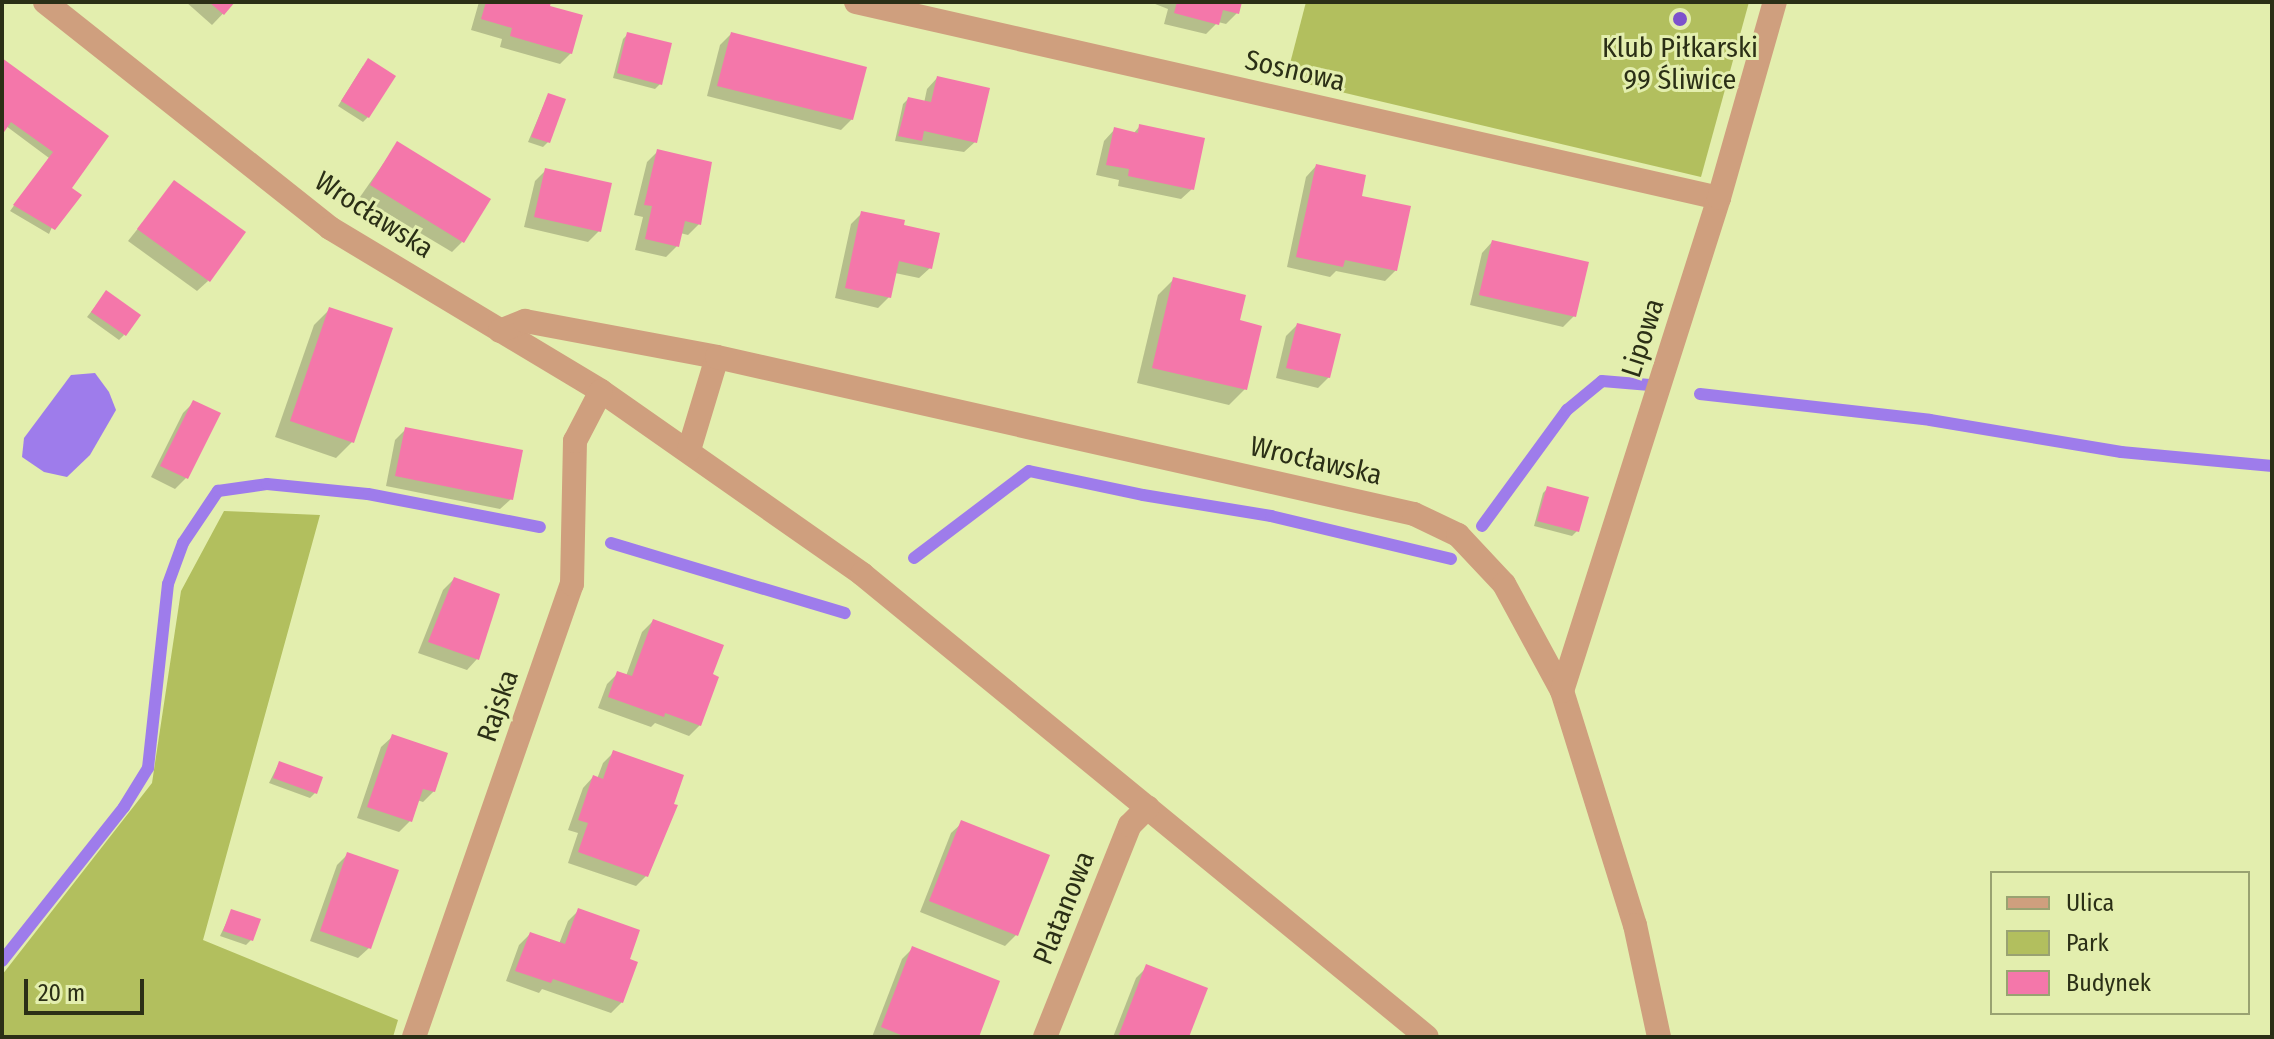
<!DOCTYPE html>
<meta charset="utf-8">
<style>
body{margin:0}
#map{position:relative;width:2274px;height:1039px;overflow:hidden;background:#e3eeae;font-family:"Fira Sans Condensed",sans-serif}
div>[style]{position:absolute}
.green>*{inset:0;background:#b2bf5e}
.water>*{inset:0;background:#9e7ceb}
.shadow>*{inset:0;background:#0003}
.stream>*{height:12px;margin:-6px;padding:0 6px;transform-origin:6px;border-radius:6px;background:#9e7ceb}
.building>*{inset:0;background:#f477aa}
.minor>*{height:24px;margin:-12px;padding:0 12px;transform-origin:12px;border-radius:12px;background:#cf9f7e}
.dots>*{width:22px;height:22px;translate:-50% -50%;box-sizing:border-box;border:4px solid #e3eeae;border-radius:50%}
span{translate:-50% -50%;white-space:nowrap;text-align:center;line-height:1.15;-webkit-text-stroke:6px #e3eeae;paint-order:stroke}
.poi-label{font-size:28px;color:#2b2f16}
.street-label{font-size:28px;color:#2b2f16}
.frame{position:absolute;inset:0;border:4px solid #2b2f16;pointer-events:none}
.legend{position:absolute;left:1990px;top:871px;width:260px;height:144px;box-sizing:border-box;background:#e3eeae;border:2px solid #99a271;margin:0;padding:10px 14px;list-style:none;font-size:24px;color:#2b2f16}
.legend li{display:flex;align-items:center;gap:16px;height:40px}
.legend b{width:40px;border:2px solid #99a271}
.scale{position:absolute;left:24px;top:979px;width:120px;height:36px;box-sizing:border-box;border:4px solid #2b2f16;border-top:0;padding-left:10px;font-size:24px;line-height:28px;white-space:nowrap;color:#2b2f16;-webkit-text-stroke:6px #e3eeae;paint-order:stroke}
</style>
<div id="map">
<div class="green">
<div style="clip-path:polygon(1306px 2px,1749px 2px,1701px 177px,1286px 79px)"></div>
<div style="clip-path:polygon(224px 511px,320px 515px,203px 940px,398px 1020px,393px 1037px,2px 1037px,2px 975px,152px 783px,181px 591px)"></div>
</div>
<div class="water">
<div style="clip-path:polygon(95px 373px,109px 392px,116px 410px,90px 455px,67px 477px,44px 472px,22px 457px,24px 438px,71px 375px)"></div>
</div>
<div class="shadow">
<div style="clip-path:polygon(186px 2px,234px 2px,212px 25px)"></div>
<div style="clip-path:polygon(479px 2px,549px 2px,547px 7px,571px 53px,560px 64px,500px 47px,502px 39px,471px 30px)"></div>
<div style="clip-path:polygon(1150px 2px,1240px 2px,1237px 13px,1226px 24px,1218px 22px,1206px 34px,1164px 24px,1168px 9px)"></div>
<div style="clip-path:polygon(628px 34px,660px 84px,655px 89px,613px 78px,623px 39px)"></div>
<div style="clip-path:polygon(731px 34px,852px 119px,841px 130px,707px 96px,720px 45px)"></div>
<div style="clip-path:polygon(2px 61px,107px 136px,69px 188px,49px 234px,10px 211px,49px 158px,6px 126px,2px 132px)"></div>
<div style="clip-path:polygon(363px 66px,368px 117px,363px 122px,338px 106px)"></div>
<div style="clip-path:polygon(937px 78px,975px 142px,964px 152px,895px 141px,903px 104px,908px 99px,924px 103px,927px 89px)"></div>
<div style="clip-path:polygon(548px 95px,548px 142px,543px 147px,528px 142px)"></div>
<div style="clip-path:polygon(1140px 126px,1192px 189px,1181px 199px,1118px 186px,1119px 180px,1096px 175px,1104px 141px,1114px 130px,1133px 134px)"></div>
<div style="clip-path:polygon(397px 144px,462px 242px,452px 252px,360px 197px)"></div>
<div style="clip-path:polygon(658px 151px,699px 224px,688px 235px,680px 233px,677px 246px,666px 257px,635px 250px,643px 217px,634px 215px,647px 162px)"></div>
<div style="clip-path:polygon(1316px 166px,1360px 197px,1396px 270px,1385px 281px,1336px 271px,1330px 277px,1287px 267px,1306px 177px)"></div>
<div style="clip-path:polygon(546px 170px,599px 231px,588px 242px,524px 227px,535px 181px)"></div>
<div style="clip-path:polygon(174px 183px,208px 281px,197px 291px,128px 241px)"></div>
<div style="clip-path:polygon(862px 213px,902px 227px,930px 268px,919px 278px,895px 273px,889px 297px,878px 308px,835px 298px,851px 224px)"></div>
<div style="clip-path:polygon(1492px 242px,1574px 316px,1563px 327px,1470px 305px,1482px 253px)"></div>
<div style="clip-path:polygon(1174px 279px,1238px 322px,1245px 389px,1229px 405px,1137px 383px,1158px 295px)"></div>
<div style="clip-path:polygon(102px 298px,124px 335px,119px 340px,87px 317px)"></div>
<div style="clip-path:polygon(330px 309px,352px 442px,336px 458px,275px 437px,314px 325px)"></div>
<div style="clip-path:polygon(1297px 325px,1329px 377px,1318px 388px,1276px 378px,1286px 336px)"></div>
<div style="clip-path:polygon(194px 402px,218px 414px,186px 478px,175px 489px,151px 477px,183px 413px)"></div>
<div style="clip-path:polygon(406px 429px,511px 499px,500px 509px,386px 486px,395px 440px)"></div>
<div style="clip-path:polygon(1548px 488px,1577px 531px,1572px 536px,1534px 526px,1543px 493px)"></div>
<div style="clip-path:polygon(454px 579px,477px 659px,467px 670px,418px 653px,443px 590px)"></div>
<div style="clip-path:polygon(653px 621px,711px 675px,700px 725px,689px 736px,655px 723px,651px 727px,598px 708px,607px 684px,618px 673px,626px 676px,642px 632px)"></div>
<div style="clip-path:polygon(392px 737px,434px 791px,423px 802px,417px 800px,410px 821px,399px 832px,357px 818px,381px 747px)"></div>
<div style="clip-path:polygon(614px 752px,647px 875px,636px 886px,568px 863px,578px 833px,568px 830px,583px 788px,593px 777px,597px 779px,603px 763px)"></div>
<div style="clip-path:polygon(279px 763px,315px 793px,310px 798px,269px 783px)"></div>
<div style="clip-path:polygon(962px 823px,1016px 935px,1005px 946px,920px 912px,951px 833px)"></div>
<div style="clip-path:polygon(348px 854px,369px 948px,358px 958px,310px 941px,337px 865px)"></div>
<div style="clip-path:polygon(579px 910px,628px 960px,622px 1002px,611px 1013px,542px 989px,539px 993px,506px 981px,519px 945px,530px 934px,559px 944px,568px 921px)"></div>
<div style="clip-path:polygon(232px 911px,251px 940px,246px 945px,220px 936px)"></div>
<div style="clip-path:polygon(913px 948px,976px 1037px,872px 1037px,902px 959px)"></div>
<div style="clip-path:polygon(1147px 967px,1187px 1037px,1113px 1037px,1136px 978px)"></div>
</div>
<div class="stream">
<div style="left:1700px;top:394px;width:231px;rotate:6.4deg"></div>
<div style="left:1930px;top:420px;width:194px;rotate:9.5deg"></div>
<div style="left:2121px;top:452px;width:152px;rotate:5.3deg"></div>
<div style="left:1482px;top:526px;width:144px;rotate:-53.8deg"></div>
<div style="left:1567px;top:410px;width:45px;rotate:-39.6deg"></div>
<div style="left:1602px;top:381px;width:48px;rotate:4.8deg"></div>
<div style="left:611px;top:543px;width:244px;rotate:16.7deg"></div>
<div style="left:914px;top:558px;width:144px;rotate:-37.1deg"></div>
<div style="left:1029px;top:471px;width:116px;rotate:11.9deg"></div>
<div style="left:1143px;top:495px;width:130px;rotate:9.3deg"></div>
<div style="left:1271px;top:516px;width:185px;rotate:13.4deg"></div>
<div style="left:2px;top:961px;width:196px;rotate:-51.6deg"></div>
<div style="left:124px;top:807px;width:46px;rotate:-58.4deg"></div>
<div style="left:148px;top:768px;width:185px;rotate:-83.8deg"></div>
<div style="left:168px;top:584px;width:44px;rotate:-69.9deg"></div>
<div style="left:183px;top:543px;width:63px;rotate:-56.1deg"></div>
<div style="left:218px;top:491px;width:49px;rotate:-8.1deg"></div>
<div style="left:267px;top:484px;width:101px;rotate:5.7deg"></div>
<div style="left:368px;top:494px;width:175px;rotate:10.9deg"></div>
</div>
<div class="building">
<div style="clip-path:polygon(209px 2px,235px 2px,224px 15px)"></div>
<div style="clip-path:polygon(486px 2px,551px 2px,550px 6px,583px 15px,572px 54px,510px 36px,512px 28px,481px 19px)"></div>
<div style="clip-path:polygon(1177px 2px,1242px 2px,1239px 14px,1223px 10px,1219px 25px,1174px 13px)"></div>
<div style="clip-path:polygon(627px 32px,672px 43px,662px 85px,617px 73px)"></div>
<div style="clip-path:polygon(731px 32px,867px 67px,853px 120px,717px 86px)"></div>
<div style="clip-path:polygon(2px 58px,109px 136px,72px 188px,82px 195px,55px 230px,13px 205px,53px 152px,11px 122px,2px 135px)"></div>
<div style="clip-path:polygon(368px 58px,396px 76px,369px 118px,341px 101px)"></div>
<div style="clip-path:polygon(937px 76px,990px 88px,977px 143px,924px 131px,922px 141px,898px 136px,908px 97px,931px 102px)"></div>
<div style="clip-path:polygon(548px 93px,566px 99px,550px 143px,531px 137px)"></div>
<div style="clip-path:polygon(1139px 124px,1205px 138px,1194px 190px,1128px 176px,1129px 169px,1106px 165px,1114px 127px,1138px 133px)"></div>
<div style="clip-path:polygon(397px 141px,491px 199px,464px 243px,370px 185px)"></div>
<div style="clip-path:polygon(657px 149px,712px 162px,701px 225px,685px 221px,679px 247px,645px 239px,652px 206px,644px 205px)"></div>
<div style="clip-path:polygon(1316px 164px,1366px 175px,1362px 196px,1411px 206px,1397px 271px,1345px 260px,1343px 267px,1296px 257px)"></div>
<div style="clip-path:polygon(545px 168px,612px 183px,601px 232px,534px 217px)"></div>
<div style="clip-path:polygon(174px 180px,246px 232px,210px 282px,137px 229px)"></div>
<div style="clip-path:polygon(861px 211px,905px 220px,904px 225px,940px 233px,932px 269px,899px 261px,891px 298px,845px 288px)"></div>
<div style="clip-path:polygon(1492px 240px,1589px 262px,1576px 317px,1479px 295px)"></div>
<div style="clip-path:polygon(1173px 277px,1246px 295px,1240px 320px,1262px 326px,1247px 390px,1152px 368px)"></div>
<div style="clip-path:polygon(106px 290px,141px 315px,126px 336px,91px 312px)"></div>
<div style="clip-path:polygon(329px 307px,393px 328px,354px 443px,290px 421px)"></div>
<div style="clip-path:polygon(1297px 323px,1341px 334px,1330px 378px,1286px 368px)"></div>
<div style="clip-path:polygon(193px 400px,221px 413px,188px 479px,160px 466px)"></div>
<div style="clip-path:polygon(405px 427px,523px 450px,513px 500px,395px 476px)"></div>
<div style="clip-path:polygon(1547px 486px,1589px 497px,1579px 532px,1537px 521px)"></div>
<div style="clip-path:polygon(454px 577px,500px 594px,479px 660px,428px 642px)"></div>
<div style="clip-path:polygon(653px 619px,724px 645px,713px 674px,719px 677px,701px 726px,665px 713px,664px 717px,608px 697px,617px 671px,632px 676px)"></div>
<div style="clip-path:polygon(392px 734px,448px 753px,435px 792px,423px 789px,412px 822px,367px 807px)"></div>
<div style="clip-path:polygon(613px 750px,684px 775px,674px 804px,678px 805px,648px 877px,578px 852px,588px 823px,578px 820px,593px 775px,603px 779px)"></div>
<div style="clip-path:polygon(279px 761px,323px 777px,317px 794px,273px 778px)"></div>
<div style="clip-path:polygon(961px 820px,1050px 855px,1018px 936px,929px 901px)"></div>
<div style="clip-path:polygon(347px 852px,399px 870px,371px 949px,320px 931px)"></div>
<div style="clip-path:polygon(578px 908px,640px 930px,630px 959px,638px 962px,623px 1003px,553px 979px,551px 983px,515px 971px,530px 932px,565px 944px)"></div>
<div style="clip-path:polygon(231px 909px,261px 919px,253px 941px,223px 931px)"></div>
<div style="clip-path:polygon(912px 946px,1000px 981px,979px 1037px,906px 1037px,881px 1027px)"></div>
<div style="clip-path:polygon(1146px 964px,1208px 988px,1189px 1037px,1118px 1037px)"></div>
</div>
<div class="minor">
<div style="left:45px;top:2px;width:364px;rotate:38.4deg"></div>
<div style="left:330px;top:228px;width:316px;rotate:31deg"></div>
<div style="left:601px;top:391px;width:319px;rotate:35deg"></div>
<div style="left:862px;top:574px;width:730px;rotate:39.33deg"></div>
<div style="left:856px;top:2px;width:885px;rotate:12.8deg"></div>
<div style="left:500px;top:331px;width:27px;rotate:-22deg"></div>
<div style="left:525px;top:321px;width:195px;rotate:10.6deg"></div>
<div style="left:689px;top:450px;width:97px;rotate:-73.2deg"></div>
<div style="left:717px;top:357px;width:714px;rotate:12.69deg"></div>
<div style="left:1414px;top:514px;width:49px;rotate:25.5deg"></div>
<div style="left:1458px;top:535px;width:67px;rotate:46.8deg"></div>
<div style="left:1504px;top:584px;width:122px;rotate:61.5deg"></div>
<div style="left:1562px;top:691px;width:245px;rotate:72.7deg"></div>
<div style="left:1635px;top:925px;width:115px;rotate:77.9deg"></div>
<div style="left:1562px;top:691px;width:517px;rotate:-72.34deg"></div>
<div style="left:1719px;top:198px;width:204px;rotate:-74.1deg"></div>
<div style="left:414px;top:1037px;width:480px;rotate:-70.8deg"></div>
<div style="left:572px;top:584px;width:143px;rotate:-88.8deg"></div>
<div style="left:575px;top:441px;width:56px;rotate:-62.5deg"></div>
<div style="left:1045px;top:1037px;width:228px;rotate:-68.2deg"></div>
<div style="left:1130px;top:825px;width:25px;rotate:-45deg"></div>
</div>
<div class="dots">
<div style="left:1680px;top:19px;background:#7d52cc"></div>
</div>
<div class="poi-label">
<span style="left:1680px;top:64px">Klub Piłkarski<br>99 Śliwice</span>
</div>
<div class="street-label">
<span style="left:1295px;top:71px;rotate:13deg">Sosnowa</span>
<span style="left:374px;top:215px;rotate:33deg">Wrocławska</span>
<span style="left:1643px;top:338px;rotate:-72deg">Lipowa</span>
<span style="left:1316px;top:461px;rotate:13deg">Wrocławska</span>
<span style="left:498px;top:706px;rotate:-71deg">Rajska</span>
<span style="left:1064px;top:908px;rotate:-68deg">Platanowa</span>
</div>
<div class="frame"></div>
<ul class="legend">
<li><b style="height:10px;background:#cf9f7e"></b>Ulica</li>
<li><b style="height:22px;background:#b2bf5e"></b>Park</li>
<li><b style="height:22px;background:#f477aa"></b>Budynek</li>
</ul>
<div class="scale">20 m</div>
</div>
